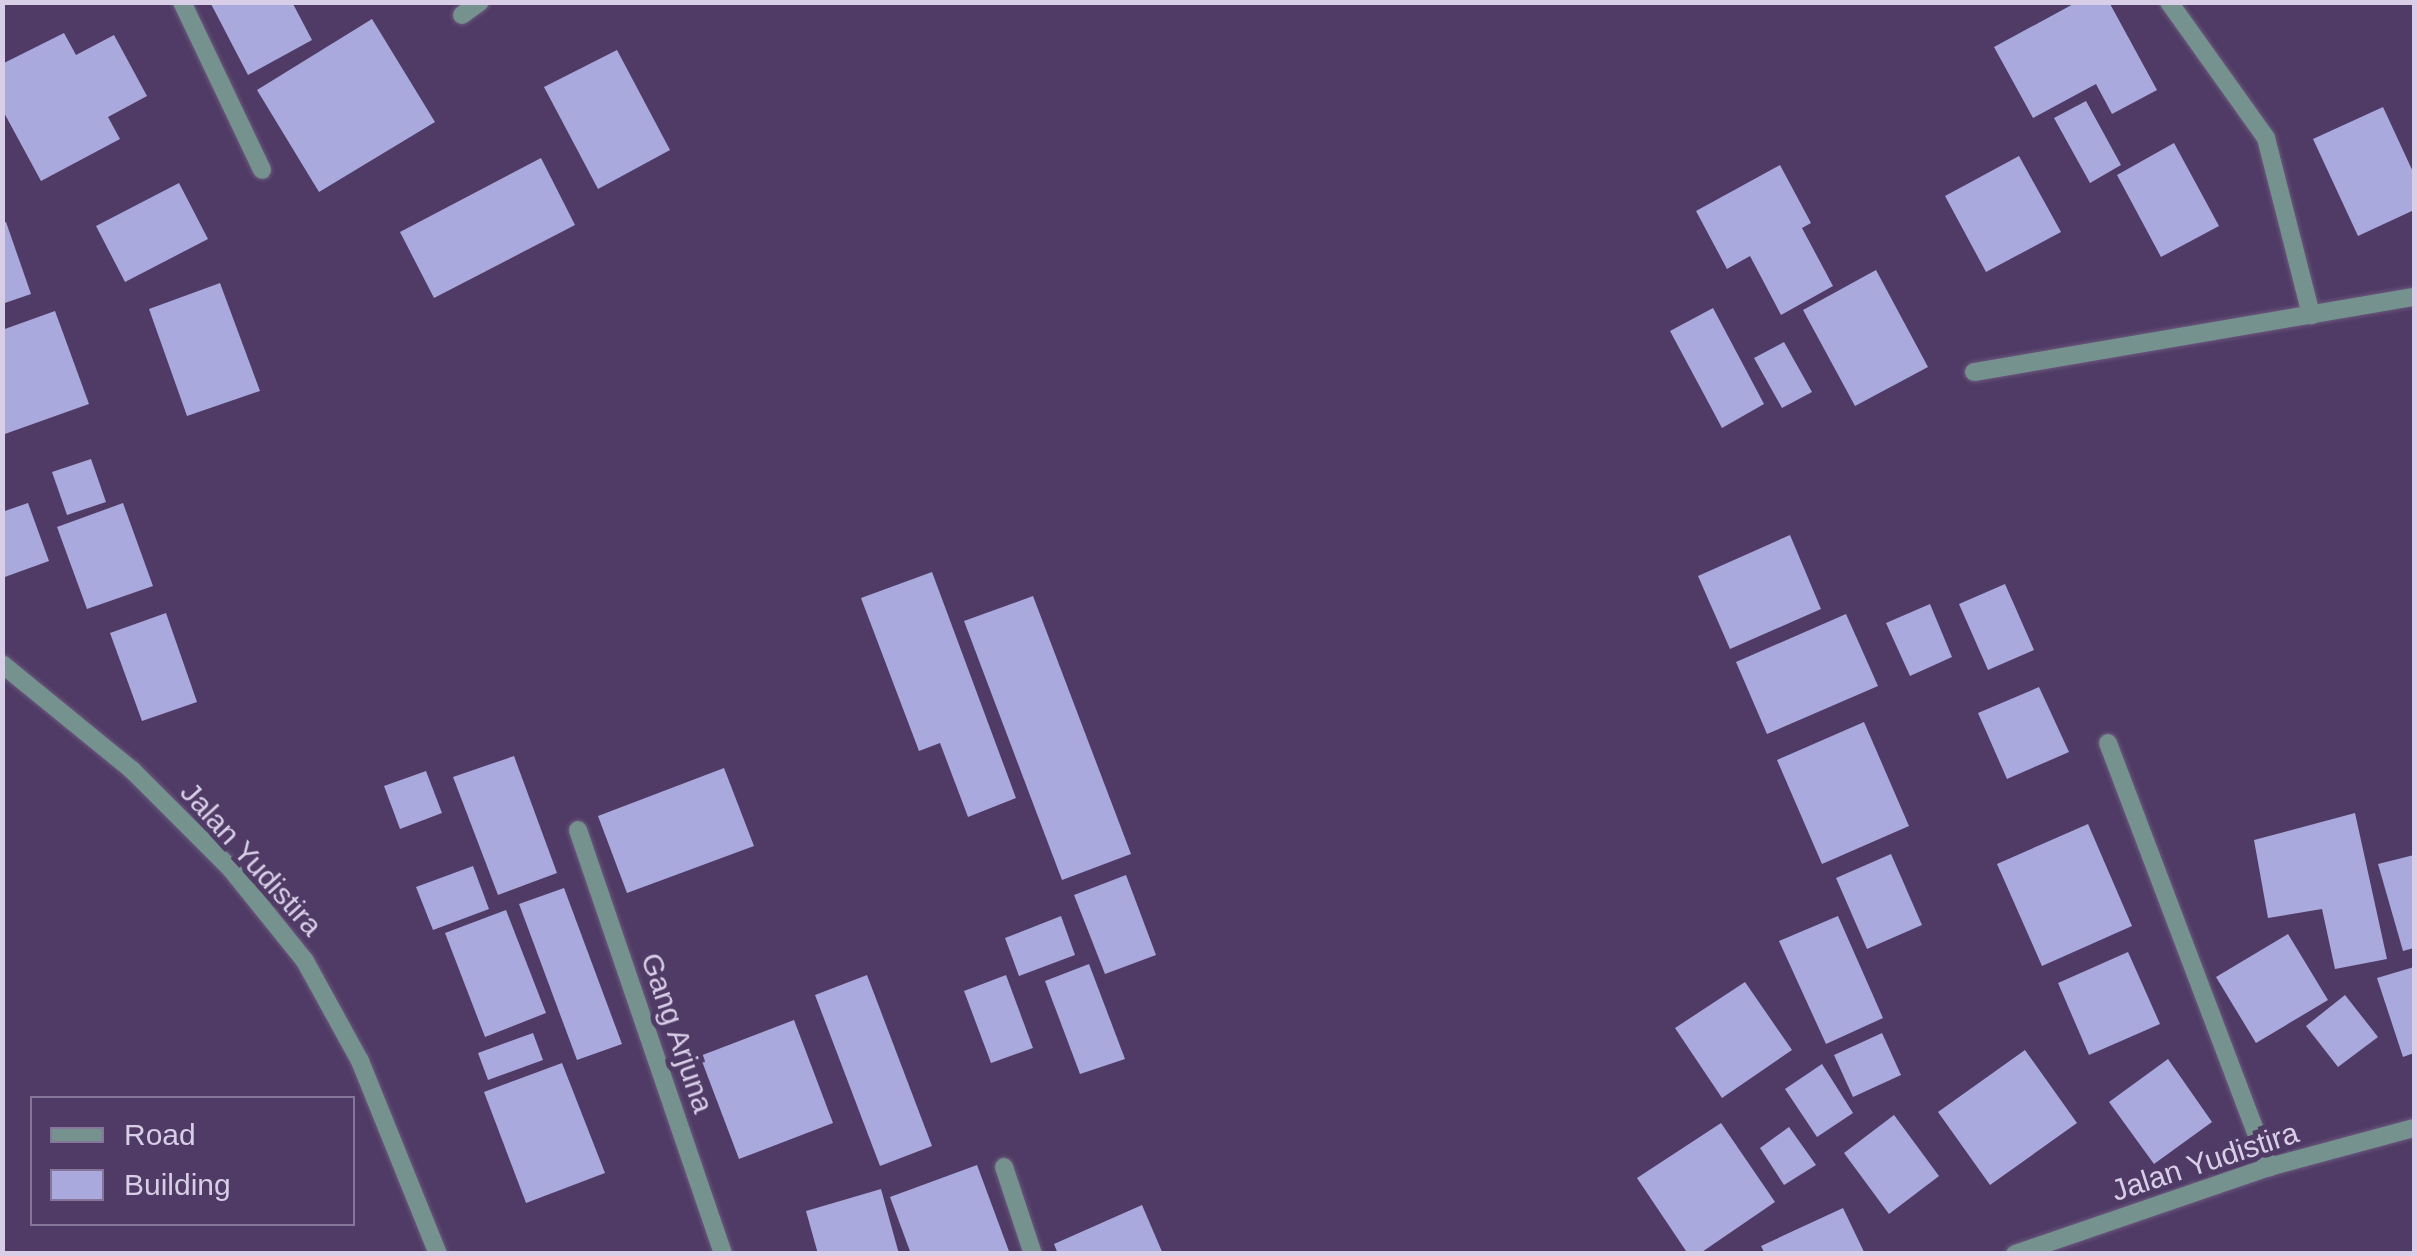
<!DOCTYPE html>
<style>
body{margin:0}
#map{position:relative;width:2417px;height:1256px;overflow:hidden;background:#4f3b65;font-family:Arial,sans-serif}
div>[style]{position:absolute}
.building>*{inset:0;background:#aaa9dd}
.roads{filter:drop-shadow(0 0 2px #6b587f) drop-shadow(0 0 2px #6b587f)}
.minor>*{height:18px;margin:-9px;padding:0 9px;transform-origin:9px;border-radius:9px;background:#76928e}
span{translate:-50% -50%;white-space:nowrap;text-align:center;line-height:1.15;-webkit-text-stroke:10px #4f3b65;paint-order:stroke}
.street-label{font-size:30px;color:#d9cee7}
.frame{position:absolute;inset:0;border:5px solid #d9cee7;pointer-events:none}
.legend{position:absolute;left:30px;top:1096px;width:325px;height:130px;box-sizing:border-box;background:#4f3b65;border:2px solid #867699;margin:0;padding:12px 18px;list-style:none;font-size:30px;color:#d9cee7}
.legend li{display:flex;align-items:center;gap:20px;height:50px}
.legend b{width:50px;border:2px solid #867699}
</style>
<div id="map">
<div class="building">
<div style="clip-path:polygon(210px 2px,292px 2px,312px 40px,248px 75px)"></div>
<div style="clip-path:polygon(2077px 2px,2109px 2px,2157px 90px,2112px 114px,2096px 84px,2033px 118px,1994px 47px)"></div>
<div style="clip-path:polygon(372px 19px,435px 122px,319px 192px,257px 90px)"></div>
<div style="clip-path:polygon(64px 33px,76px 55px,114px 35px,147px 96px,108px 117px,120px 139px,41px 181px,2px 109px,2px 64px)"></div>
<div style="clip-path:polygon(617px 50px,670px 150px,598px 189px,544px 87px)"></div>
<div style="clip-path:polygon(2086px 101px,2121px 165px,2090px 183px,2054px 118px)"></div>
<div style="clip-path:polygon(2383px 107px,2414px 174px,2414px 210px,2358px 236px,2313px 139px)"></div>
<div style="clip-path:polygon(2174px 143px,2219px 226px,2161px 257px,2117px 175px)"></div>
<div style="clip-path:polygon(2019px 156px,2061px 232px,1986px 272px,1945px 196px)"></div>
<div style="clip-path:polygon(541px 158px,575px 225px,434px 298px,400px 232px)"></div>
<div style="clip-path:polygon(1780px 165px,1811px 223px,1802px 228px,1833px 286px,1781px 315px,1750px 256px,1727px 269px,1696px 211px)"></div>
<div style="clip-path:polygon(179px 183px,208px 239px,125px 282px,96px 226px)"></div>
<div style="clip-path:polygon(6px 222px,31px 294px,2px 304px,2px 223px)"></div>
<div style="clip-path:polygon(1876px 270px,1928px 367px,1855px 406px,1803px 310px)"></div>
<div style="clip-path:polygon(220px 283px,260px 391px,187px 416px,149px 309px)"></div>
<div style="clip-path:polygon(1713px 308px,1764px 404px,1722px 428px,1670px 331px)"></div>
<div style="clip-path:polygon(55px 311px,89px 404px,2px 435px,2px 330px)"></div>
<div style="clip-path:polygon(1784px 342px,1812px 392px,1782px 408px,1754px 358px)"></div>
<div style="clip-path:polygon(91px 459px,106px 502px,67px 515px,52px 472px)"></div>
<div style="clip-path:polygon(28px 503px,49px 561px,2px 578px,2px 512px)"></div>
<div style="clip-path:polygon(123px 503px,153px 586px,87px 609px,57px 527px)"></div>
<div style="clip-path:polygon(1790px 535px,1821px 609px,1730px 649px,1698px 576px)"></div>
<div style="clip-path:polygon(932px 572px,1016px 798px,968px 817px,940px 743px,919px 751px,861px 598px)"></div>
<div style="clip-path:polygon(2005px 584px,2034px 650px,1988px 670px,1959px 604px)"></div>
<div style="clip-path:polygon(1033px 596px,1131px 854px,1062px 880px,964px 621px)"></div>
<div style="clip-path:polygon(1930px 604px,1952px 657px,1910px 676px,1886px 623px)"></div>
<div style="clip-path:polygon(166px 613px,197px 702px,142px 721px,110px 633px)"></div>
<div style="clip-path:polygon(1846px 614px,1878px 686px,1767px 734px,1736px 662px)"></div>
<div style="clip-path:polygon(2039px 687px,2069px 752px,2007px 779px,1978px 713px)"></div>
<div style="clip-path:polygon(1864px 722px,1909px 826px,1822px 864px,1777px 760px)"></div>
<div style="clip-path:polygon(514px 756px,557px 873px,498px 895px,453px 777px)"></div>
<div style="clip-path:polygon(724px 768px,754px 846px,627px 893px,598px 816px)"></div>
<div style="clip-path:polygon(426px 771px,442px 813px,400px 829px,384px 786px)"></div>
<div style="clip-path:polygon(2355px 813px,2387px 959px,2335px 969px,2322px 909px,2268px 918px,2254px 840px)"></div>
<div style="clip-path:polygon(2088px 824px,2132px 926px,2042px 966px,1997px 864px)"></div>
<div style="clip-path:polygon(1891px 854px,1922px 925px,1867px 949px,1836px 878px)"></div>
<div style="clip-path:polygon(2414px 855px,2414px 948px,2403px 951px,2378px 864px)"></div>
<div style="clip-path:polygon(473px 866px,489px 909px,433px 930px,416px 887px)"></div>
<div style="clip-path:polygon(1126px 875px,1156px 955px,1105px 974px,1074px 895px)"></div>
<div style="clip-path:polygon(564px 888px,622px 1044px,577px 1060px,519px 904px)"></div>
<div style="clip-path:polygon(506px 910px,546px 1013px,485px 1037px,445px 933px)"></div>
<div style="clip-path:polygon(1061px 916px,1075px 955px,1019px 976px,1005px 938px)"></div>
<div style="clip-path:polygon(1838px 916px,1883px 1018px,1826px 1044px,1779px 941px)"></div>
<div style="clip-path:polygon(2288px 934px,2328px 1000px,2256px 1043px,2216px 977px)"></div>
<div style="clip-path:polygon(2128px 952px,2160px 1024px,2089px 1055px,2058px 983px)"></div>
<div style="clip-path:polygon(1089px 964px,1125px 1059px,1080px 1074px,1045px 981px)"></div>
<div style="clip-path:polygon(2414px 967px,2414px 1053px,2403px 1057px,2377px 978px)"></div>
<div style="clip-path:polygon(867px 975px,932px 1146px,880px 1166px,815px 995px)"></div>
<div style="clip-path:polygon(1006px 975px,1033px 1048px,991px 1063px,964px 991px)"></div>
<div style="clip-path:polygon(1745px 982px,1792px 1050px,1722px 1098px,1675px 1028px)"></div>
<div style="clip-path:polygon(2345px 995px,2378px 1037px,2338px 1067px,2306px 1026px)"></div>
<div style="clip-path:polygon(794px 1020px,833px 1123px,739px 1159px,700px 1056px)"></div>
<div style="clip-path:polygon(533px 1033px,543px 1060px,488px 1080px,478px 1053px)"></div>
<div style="clip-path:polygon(1882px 1033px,1901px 1075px,1853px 1097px,1834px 1055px)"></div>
<div style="clip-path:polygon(2025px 1050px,2077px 1123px,1990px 1185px,1938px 1112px)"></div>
<div style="clip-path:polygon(2168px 1059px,2212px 1122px,2154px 1164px,2109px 1102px)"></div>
<div style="clip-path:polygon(562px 1063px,605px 1173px,526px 1203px,484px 1092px)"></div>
<div style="clip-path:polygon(1822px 1064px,1853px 1113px,1817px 1137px,1785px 1089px)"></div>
<div style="clip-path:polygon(1894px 1115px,1939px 1176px,1889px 1214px,1844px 1153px)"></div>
<div style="clip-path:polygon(1721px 1123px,1775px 1202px,1699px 1254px,1688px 1254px,1637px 1178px)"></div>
<div style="clip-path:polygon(1789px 1127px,1816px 1165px,1784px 1185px,1760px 1148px)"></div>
<div style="clip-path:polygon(977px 1165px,1010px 1254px,911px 1254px,890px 1197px)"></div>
<div style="clip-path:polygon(881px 1189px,899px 1254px,818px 1254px,806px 1211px)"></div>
<div style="clip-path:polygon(1142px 1205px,1163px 1254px,1058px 1254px,1054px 1244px)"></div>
<div style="clip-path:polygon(1843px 1208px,1865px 1254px,1765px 1254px,1761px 1246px)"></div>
</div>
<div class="roads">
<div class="minor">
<div style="left:182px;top:2px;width:186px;rotate:64.5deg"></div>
<div style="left:2169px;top:2px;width:167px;rotate:54.5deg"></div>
<div style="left:2266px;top:138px;width:183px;rotate:75.7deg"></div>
<div style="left:462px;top:15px;width:22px;rotate:-36deg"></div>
<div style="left:1974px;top:372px;width:446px;rotate:-9.7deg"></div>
<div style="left:2px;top:664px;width:168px;rotate:39.2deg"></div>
<div style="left:132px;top:770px;width:140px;rotate:45deg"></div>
<div style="left:231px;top:869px;width:118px;rotate:51.2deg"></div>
<div style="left:305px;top:961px;width:114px;rotate:61.2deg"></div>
<div style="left:360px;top:1061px;width:208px;rotate:68deg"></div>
<div style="left:2108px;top:743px;width:454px;rotate:69.2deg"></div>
<div style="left:578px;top:830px;width:448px;rotate:71.1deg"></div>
<div style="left:1004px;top:1167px;width:92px;rotate:71.6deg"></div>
<div style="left:2015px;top:1254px;width:268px;rotate:-18.9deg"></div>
<div style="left:2269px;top:1167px;width:150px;rotate:-15.1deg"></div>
</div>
</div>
<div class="street-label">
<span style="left:251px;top:859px;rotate:48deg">Jalan Yudistira</span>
<span style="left:677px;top:1033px;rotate:71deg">Gang Arjuna</span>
<span style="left:2205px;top:1162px;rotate:-18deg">Jalan Yudistira</span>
</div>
<div class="frame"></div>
<ul class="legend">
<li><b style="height:12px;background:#76928e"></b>Road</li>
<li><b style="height:28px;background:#aaa9dd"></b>Building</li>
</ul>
</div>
